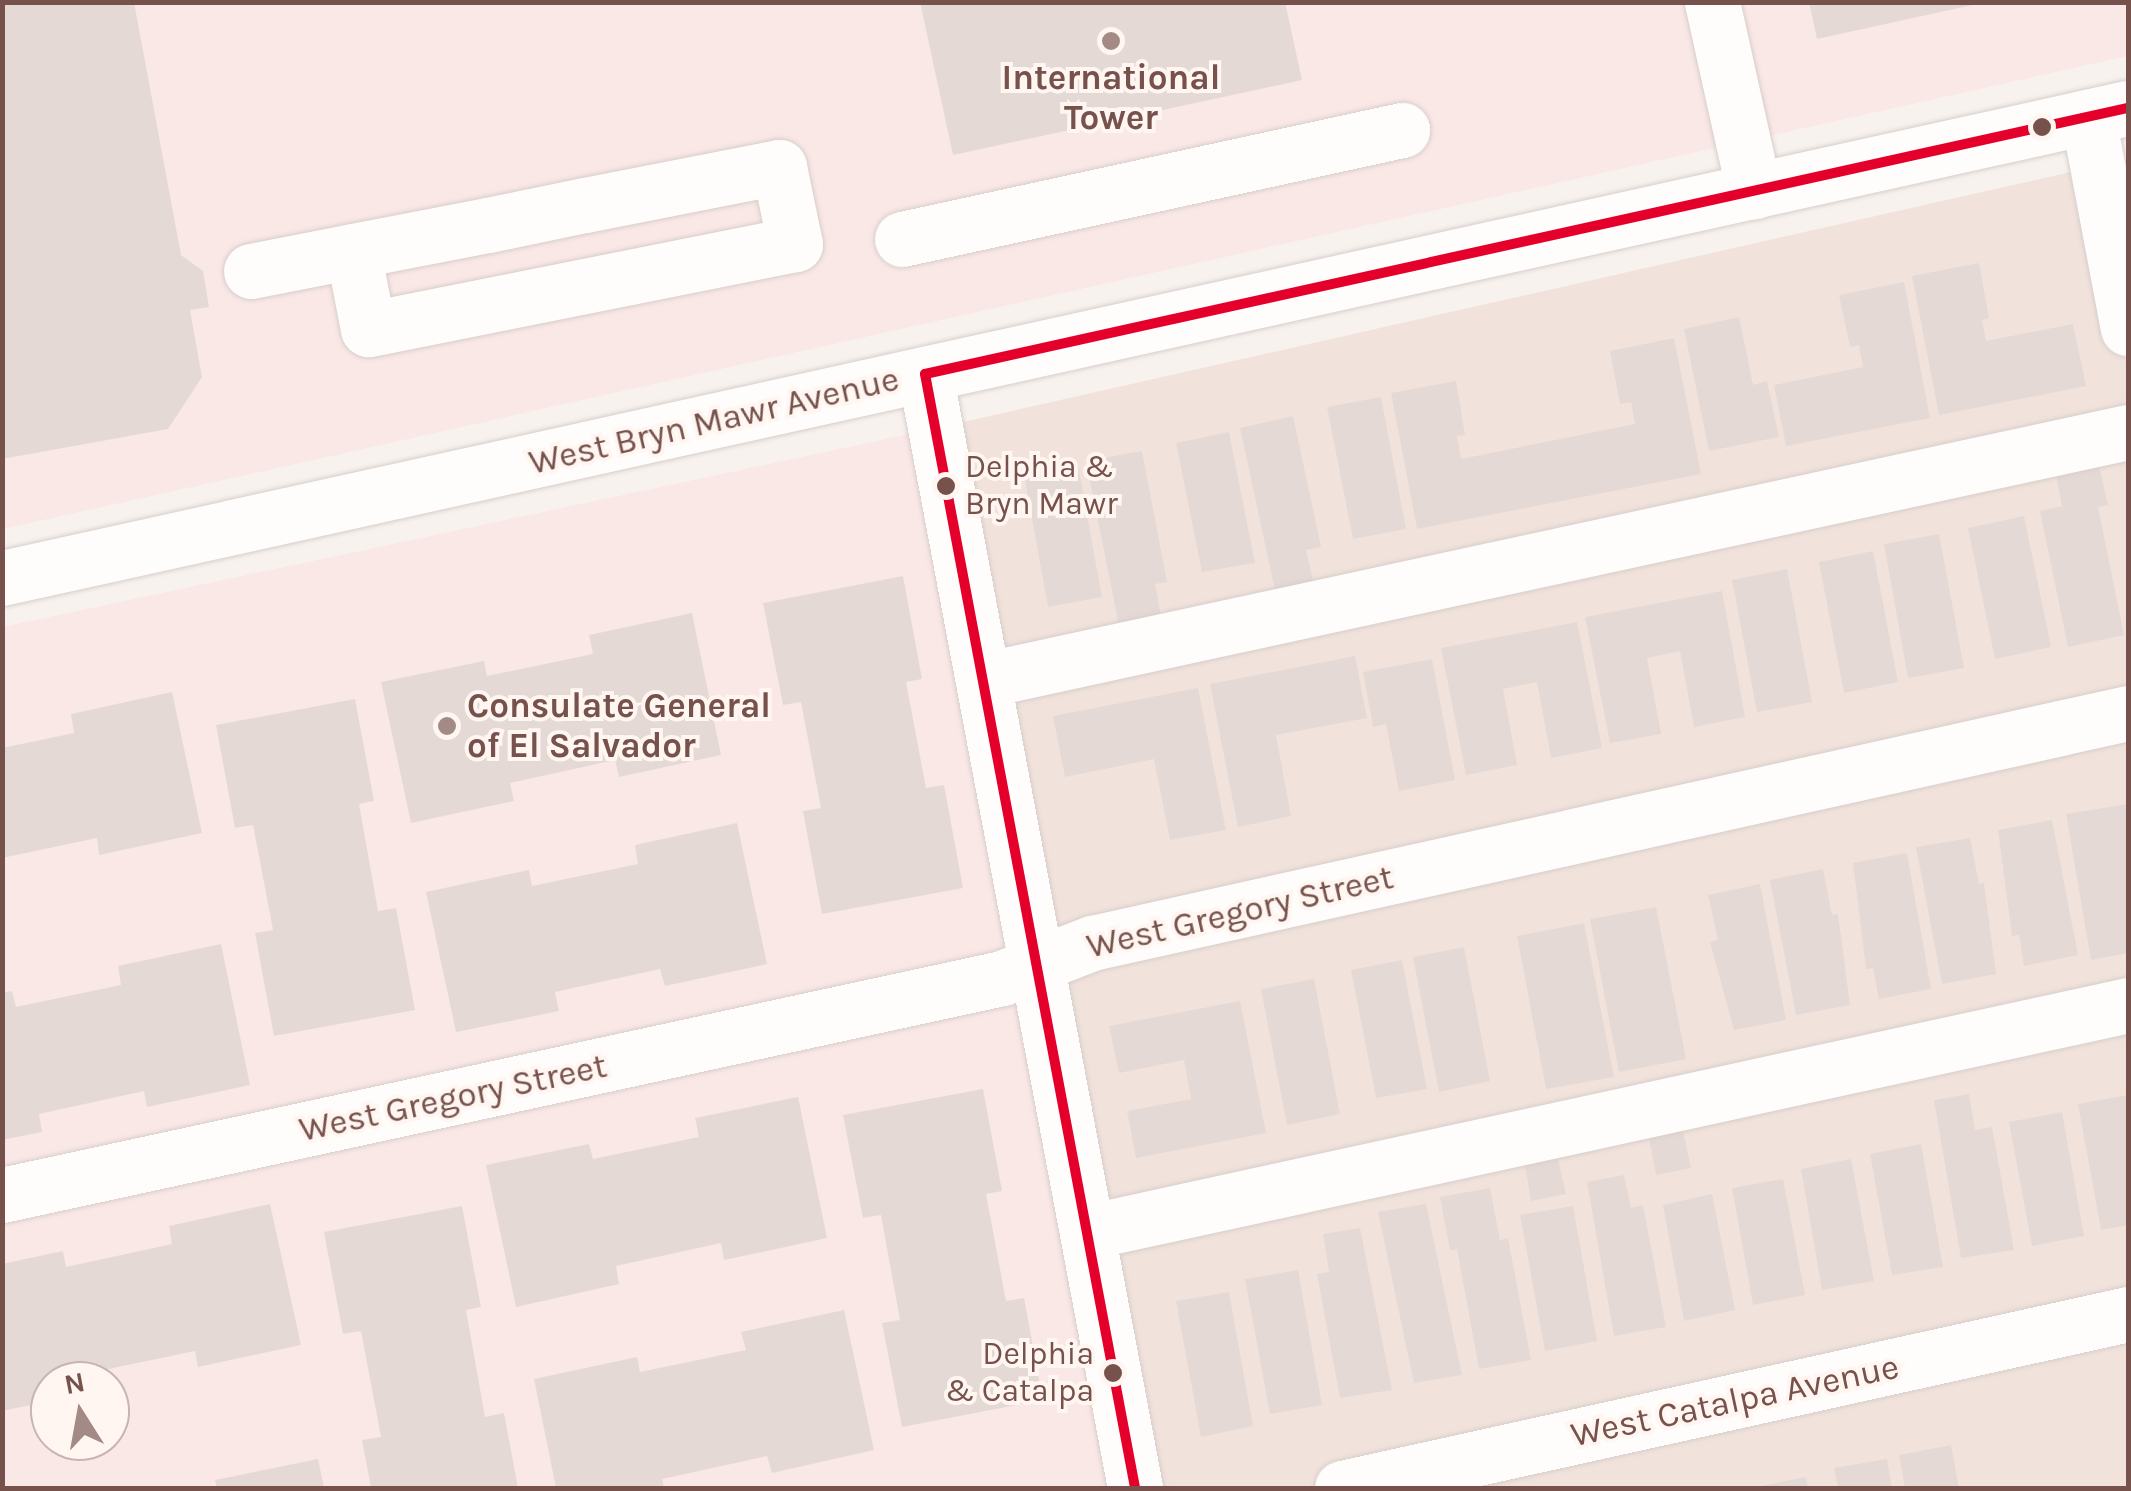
<!DOCTYPE html>
<style>
body{margin:0}
#map{position:relative;width:2131px;height:1491px;overflow:hidden;background:#f8f2ee;font-family:Karla,sans-serif}
div>[style]{position:absolute}
.residential>*{inset:0;background:#f1e3dc}
.commercial>*{inset:0;background:#fae8e6}
.building>*{inset:0;background:#e5d9d6}
.roads{filter:drop-shadow(0 0 2px #d7ceca) drop-shadow(0 0 2px #d7ceca)}
.minor>*{height:55px;margin:-27.5px;padding:0 27.5px;transform-origin:27.5px;border-radius:27.5px;background:#fefdfc}
.bus-1>*{height:10px;margin:-5px;padding:0 5px;transform-origin:5px;border-radius:5px;background:#e4002b}
.dots>*{width:28px;height:28px;translate:-50% -50%;box-sizing:border-box;border:5px solid #fff6f1;border-radius:50%}
span{translate:-50% -50%;white-space:nowrap;text-align:center;line-height:1.15;-webkit-text-stroke:8px #fff6f1;paint-order:stroke}
.bus-label{font-size:32px;color:#77524d}
.left{translate:0 -50%;text-align:left}
.right{translate:-100% -50%;text-align:right}
.poi-label{font-size:35px;color:#77524d;font-weight:700}
.street-label{font-size:35px;color:#77524d}
.frame{position:absolute;inset:0;border:5px solid #77524d;pointer-events:none}
.north{position:absolute;left:30px;top:1361px;width:100px;height:100px;box-sizing:border-box;background:#fff6f1;border:2px solid #c9b4af;border-radius:50%;rotate:349deg;font-size:28px;font-weight:700;line-height:40px;text-align:center;color:#77524d}
.north::after{content:'';display:block;margin:auto;width:35px;height:45px;background:#a48a85;clip-path:polygon(50% 0,100% 100%,50% 72%,0 100%)}
</style>
<div id="map">
<div class="residential">
<div style="clip-path:polygon(2128px 159px,2128px 1488px,1137px 1488px,919px 432px)"></div>
</div>
<div class="commercial">
<div style="clip-path:polygon(2128px 2px,2128px 56px,3px 529px,2px 3px)"></div>
<div style="clip-path:polygon(evenodd,919px 432px,1137px 1488px,3px 1488px,2px 627px,919px 432px,50px 1381px,110px 1381px,110px 1441px,50px 1441px,50px 1381px)"></div>
</div>
<div class="building">
<div style="clip-path:polygon(2px 2px,134px 2px,181px 255px,203px 271px,209px 307px,190px 310px,202px 377px,168px 429px,2px 459px)"></div>
<div style="clip-path:polygon(920px 2px,1285px 2px,1302px 80px,953px 155px)"></div>
<div style="clip-path:polygon(1809px 2px,1977px 2px,1977px 4px,1817px 39px)"></div>
<div style="clip-path:polygon(1979px 263px,1989px 318px,1982px 320px,1986px 341px,2073px 324px,2086px 386px,1939px 415px,1912px 276px)"></div>
<div style="clip-path:polygon(1904px 282px,1930px 418px,1786px 446px,1774px 385px,1863px 367px,1859px 345px,1850px 347px,1839px 295px)"></div>
<div style="clip-path:polygon(1739px 317px,1753px 385px,1767px 381px,1779px 437px,1709px 451px,1684px 329px)"></div>
<div style="clip-path:polygon(1674px 338px,1701px 474px,1417px 529px,1391px 393px,1456px 381px,1465px 435px,1457px 436px,1461px 459px,1635px 424px,1631px 402px,1620px 404px,1610px 351px)"></div>
<div style="clip-path:polygon(1381px 397px,1406px 529px,1353px 539px,1327px 407px)"></div>
<div style="clip-path:polygon(1293px 416px,1321px 547px,1306px 550px,1315px 590px,1277px 600px,1240px 428px)"></div>
<div style="clip-path:polygon(1229px 432px,1255px 563px,1202px 572px,1176px 443px)"></div>
<div style="clip-path:polygon(1142px 451px,1167px 582px,1155px 584px,1163px 627px,1121px 635px,1086px 461px)"></div>
<div style="clip-path:polygon(2098px 461px,2108px 505px,2098px 507px,2124px 635px,2068px 647px,2040px 511px,2062px 506px,2055px 470px)"></div>
<div style="clip-path:polygon(1078px 465px,1102px 597px,1048px 607px,1024px 475px)"></div>
<div style="clip-path:polygon(2024px 516px,2051px 647px,1995px 659px,1968px 528px)"></div>
<div style="clip-path:polygon(1939px 534px,1964px 668px,1908px 678px,1884px 544px)"></div>
<div style="clip-path:polygon(1873px 551px,1898px 682px,1844px 693px,1819px 562px)"></div>
<div style="clip-path:polygon(1787px 569px,1812px 702px,1757px 712px,1732px 580px)"></div>
<div style="clip-path:polygon(903px 576px,922px 679px,906px 682px,926px 788px,944px 785px,963px 888px,822px 914px,803px 811px,821px 808px,801px 702px,783px 705px,763px 603px)"></div>
<div style="clip-path:polygon(1722px 591px,1745px 717px,1694px 727px,1680px 651px,1647px 658px,1661px 734px,1610px 743px,1585px 617px)"></div>
<div style="clip-path:polygon(692px 613px,721px 755px,619px 777px,615px 760px,510px 783px,514px 801px,411px 823px,381px 682px,484px 661px,487px 676px,593px 654px,589px 635px)"></div>
<div style="clip-path:polygon(1577px 622px,1602px 748px,1551px 758px,1537px 682px,1503px 689px,1517px 765px,1466px 775px,1441px 648px)"></div>
<div style="clip-path:polygon(1355px 656px,1367px 718px,1276px 735px,1291px 816px,1238px 827px,1210px 684px)"></div>
<div style="clip-path:polygon(1432px 659px,1455px 780px,1399px 791px,1386px 724px,1373px 727px,1363px 672px)"></div>
<div style="clip-path:polygon(1198px 688px,1226px 830px,1170px 840px,1154px 759px,1065px 777px,1053px 716px)"></div>
<div style="clip-path:polygon(172px 692px,202px 833px,99px 855px,97px 838px,2px 858px,2px 748px,74px 733px,71px 714px)"></div>
<div style="clip-path:polygon(355px 699px,374px 801px,359px 804px,378px 911px,396px 908px,415px 1010px,274px 1036px,255px 933px,273px 930px,253px 825px,235px 828px,216px 725px)"></div>
<div style="clip-path:polygon(2128px 804px,2128px 953px,2091px 960px,2066px 814px)"></div>
<div style="clip-path:polygon(2052px 820px,2078px 955px,2024px 966px,2019px 935px,2012px 936px,1998px 830px)"></div>
<div style="clip-path:polygon(737px 823px,767px 964px,665px 986px,660px 969px,555px 992px,559px 1011px,456px 1032px,426px 892px,529px 870px,532px 886px,638px 864px,635px 845px)"></div>
<div style="clip-path:polygon(1970px 838px,1979px 884px,1984px 883px,1996px 974px,1942px 984px,1916px 847px)"></div>
<div style="clip-path:polygon(1907px 853px,1931px 989px,1879px 999px,1873px 968px,1866px 969px,1853px 863px)"></div>
<div style="clip-path:polygon(1823px 869px,1832px 915px,1838px 914px,1850px 1005px,1796px 1015px,1770px 880px)"></div>
<div style="clip-path:polygon(1760px 884px,1786px 1020px,1734px 1030px,1710px 942px,1718px 940px,1708px 895px)"></div>
<div style="clip-path:polygon(1656px 907px,1686px 1059px,1619px 1072px,1590px 919px)"></div>
<div style="clip-path:polygon(1584px 923px,1614px 1077px,1546px 1089px,1517px 936px)"></div>
<div style="clip-path:polygon(221px 944px,250px 1085px,147px 1107px,144px 1091px,39px 1114px,42px 1132px,2px 1140px,2px 993px,12px 991px,16px 1007px,121px 985px,118px 966px)"></div>
<div style="clip-path:polygon(1464px 947px,1490px 1081px,1439px 1092px,1413px 957px)"></div>
<div style="clip-path:polygon(1402px 960px,1427px 1089px,1376px 1098px,1351px 970px)"></div>
<div style="clip-path:polygon(1314px 979px,1340px 1114px,1287px 1125px,1261px 989px)"></div>
<div style="clip-path:polygon(1240px 1001px,1266px 1133px,1136px 1158px,1127px 1111px,1191px 1099px,1184px 1060px,1119px 1073px,1109px 1026px)"></div>
<div style="clip-path:polygon(983px 1089px,1002px 1191px,986px 1194px,1006px 1301px,1024px 1298px,1043px 1400px,902px 1427px,882px 1323px,900px 1320px,881px 1215px,863px 1218px,843px 1115px)"></div>
<div style="clip-path:polygon(1969px 1094px,1975px 1130px,1992px 1127px,2014px 1250px,1961px 1258px,1934px 1100px)"></div>
<div style="clip-path:polygon(2128px 1095px,2128px 1225px,2101px 1230px,2078px 1104px)"></div>
<div style="clip-path:polygon(798px 1097px,827px 1238px,724px 1260px,721px 1243px,616px 1266px,619px 1284px,516px 1307px,486px 1165px,589px 1144px,593px 1159px,699px 1137px,695px 1118px)"></div>
<div style="clip-path:polygon(2062px 1112px,2084px 1236px,2032px 1246px,2009px 1122px)"></div>
<div style="clip-path:polygon(1682px 1126px,1691px 1168px,1656px 1175px,1648px 1133px)"></div>
<div style="clip-path:polygon(1921px 1144px,1943px 1267px,1892px 1275px,1870px 1154px)"></div>
<div style="clip-path:polygon(1558px 1159px,1566px 1194px,1531px 1201px,1525px 1165px)"></div>
<div style="clip-path:polygon(1851px 1159px,1874px 1281px,1822px 1290px,1801px 1169px)"></div>
<div style="clip-path:polygon(1624px 1175px,1631px 1208px,1643px 1205px,1666px 1327px,1614px 1336px,1587px 1182px)"></div>
<div style="clip-path:polygon(1783px 1179px,1805px 1295px,1753px 1305px,1732px 1188px)"></div>
<div style="clip-path:polygon(1490px 1188px,1500px 1240px,1508px 1238px,1531px 1360px,1479px 1369px,1457px 1249px,1450px 1250px,1440px 1197px)"></div>
<div style="clip-path:polygon(1712px 1194px,1735px 1310px,1684px 1321px,1663px 1205px)"></div>
<div style="clip-path:polygon(270px 1204px,301px 1345px,198px 1367px,195px 1351px,89px 1373px,91px 1381px,50px 1381px,50px 1401px,2px 1411px,2px 1264px,63px 1251px,66px 1267px,172px 1244px,169px 1226px)"></div>
<div style="clip-path:polygon(1426px 1204px,1462px 1375px,1414px 1383px,1378px 1212px)"></div>
<div style="clip-path:polygon(462px 1206px,481px 1307px,466px 1310px,485px 1417px,504px 1413px,518px 1488px,371px 1488px,362px 1440px,381px 1437px,361px 1331px,343px 1334px,324px 1232px)"></div>
<div style="clip-path:polygon(1573px 1206px,1597px 1341px,1545px 1351px,1520px 1215px)"></div>
<div style="clip-path:polygon(1360px 1228px,1392px 1390px,1340px 1398px,1317px 1274px,1329px 1272px,1323px 1234px)"></div>
<div style="clip-path:polygon(1298px 1270px,1322px 1405px,1270px 1414px,1245px 1279px)"></div>
<div style="clip-path:polygon(1229px 1292px,1253px 1426px,1201px 1437px,1176px 1301px)"></div>
<div style="clip-path:polygon(844px 1310px,874px 1450px,772px 1473px,767px 1456px,662px 1479px,664px 1488px,556px 1488px,534px 1379px,637px 1357px,640px 1372px,746px 1350px,741px 1332px)"></div>
<div style="clip-path:polygon(1951px 1445px,1959px 1488px,1905px 1488px,1899px 1455px)"></div>
<div style="clip-path:polygon(318px 1459px,324px 1488px,217px 1488px,215px 1480px)"></div>
<div style="clip-path:polygon(1887px 1459px,1892px 1488px,1838px 1488px,1834px 1468px)"></div>
<div style="clip-path:polygon(1806px 1477px,1808px 1488px,1756px 1488px,1756px 1487px)"></div>
</div>
<div class="roads">
<div class="minor">
<div style="left:1712px;top:2px;width:194px;rotate:77.5deg"></div>
<div style="left:2088px;top:117px;width:215px;rotate:79.3deg"></div>
<div style="left:902px;top:239px;width:512px;rotate:-12.3deg"></div>
<div style="left:251px;top:271px;width:104px;rotate:-11.1deg"></div>
<div style="left:353px;top:251px;width:137px;rotate:-10.9deg"></div>
<div style="left:488px;top:225px;width:99px;rotate:-11.7deg"></div>
<div style="left:585px;top:205px;width:198px;rotate:-11.1deg"></div>
<div style="left:779px;top:167px;width:79px;rotate:78.3deg"></div>
<div style="left:795px;top:244px;width:435px;rotate:168.7deg"></div>
<div style="left:368px;top:329px;width:79px;rotate:-100.9deg"></div>
<div style="left:925px;top:374px;width:1134px;rotate:79.32deg"></div>
<div style="left:2px;top:578px;width:2177px;rotate:-12.47deg"></div>
<div style="left:983px;top:680px;width:1172px;rotate:-12.22deg"></div>
<div style="left:2px;top:1195px;width:1023px;rotate:-12.24deg"></div>
<div style="left:1002px;top:978px;width:97px;rotate:-21.3deg"></div>
<div style="left:1092px;top:943px;width:1061px;rotate:-12.52deg"></div>
<div style="left:1087px;top:1232px;width:1065px;rotate:-12.3deg"></div>
<div style="left:1342px;top:1488px;width:805px;rotate:-12.48deg"></div>
</div>
</div>
<div class="bus-1">
<div style="left:925px;top:374px;width:1232px;rotate:-12.47deg"></div>
<div style="left:925px;top:374px;width:1134px;rotate:79.32deg"></div>
</div>
<div class="dots">
<div style="left:1111px;top:41px;background:#a48a85"></div>
<div style="left:2042px;top:127px;background:#77524d"></div>
<div style="left:946px;top:486px;background:#77524d"></div>
<div style="left:447px;top:726px;background:#a48a85"></div>
<div style="left:1113px;top:1373px;background:#77524d"></div>
</div>
<div class="bus-label">
<span class="left" style="left:965px;top:486px">Delphia &amp;<br>Bryn Mawr</span>
<span class="right" style="left:1094px;top:1373px">Delphia<br>&amp; Catalpa</span>
</div>
<div class="poi-label">
<span style="left:1111px;top:98px">International<br>Tower</span>
<span class="left" style="left:467px;top:726px">Consulate General<br>of El Salvador</span>
</div>
<div class="street-label">
<span style="left:714px;top:421px;rotate:-13deg">West Bryn Mawr Avenue</span>
<span style="left:1240px;top:912px;rotate:-13deg">West Gregory Street</span>
<span style="left:453px;top:1098px;rotate:-12deg">West Gregory Street</span>
<span style="left:1735px;top:1401px;rotate:-12deg">West Catalpa Avenue</span>
</div>
<div class="frame"></div>
<div class="north">N</div>
</div>
